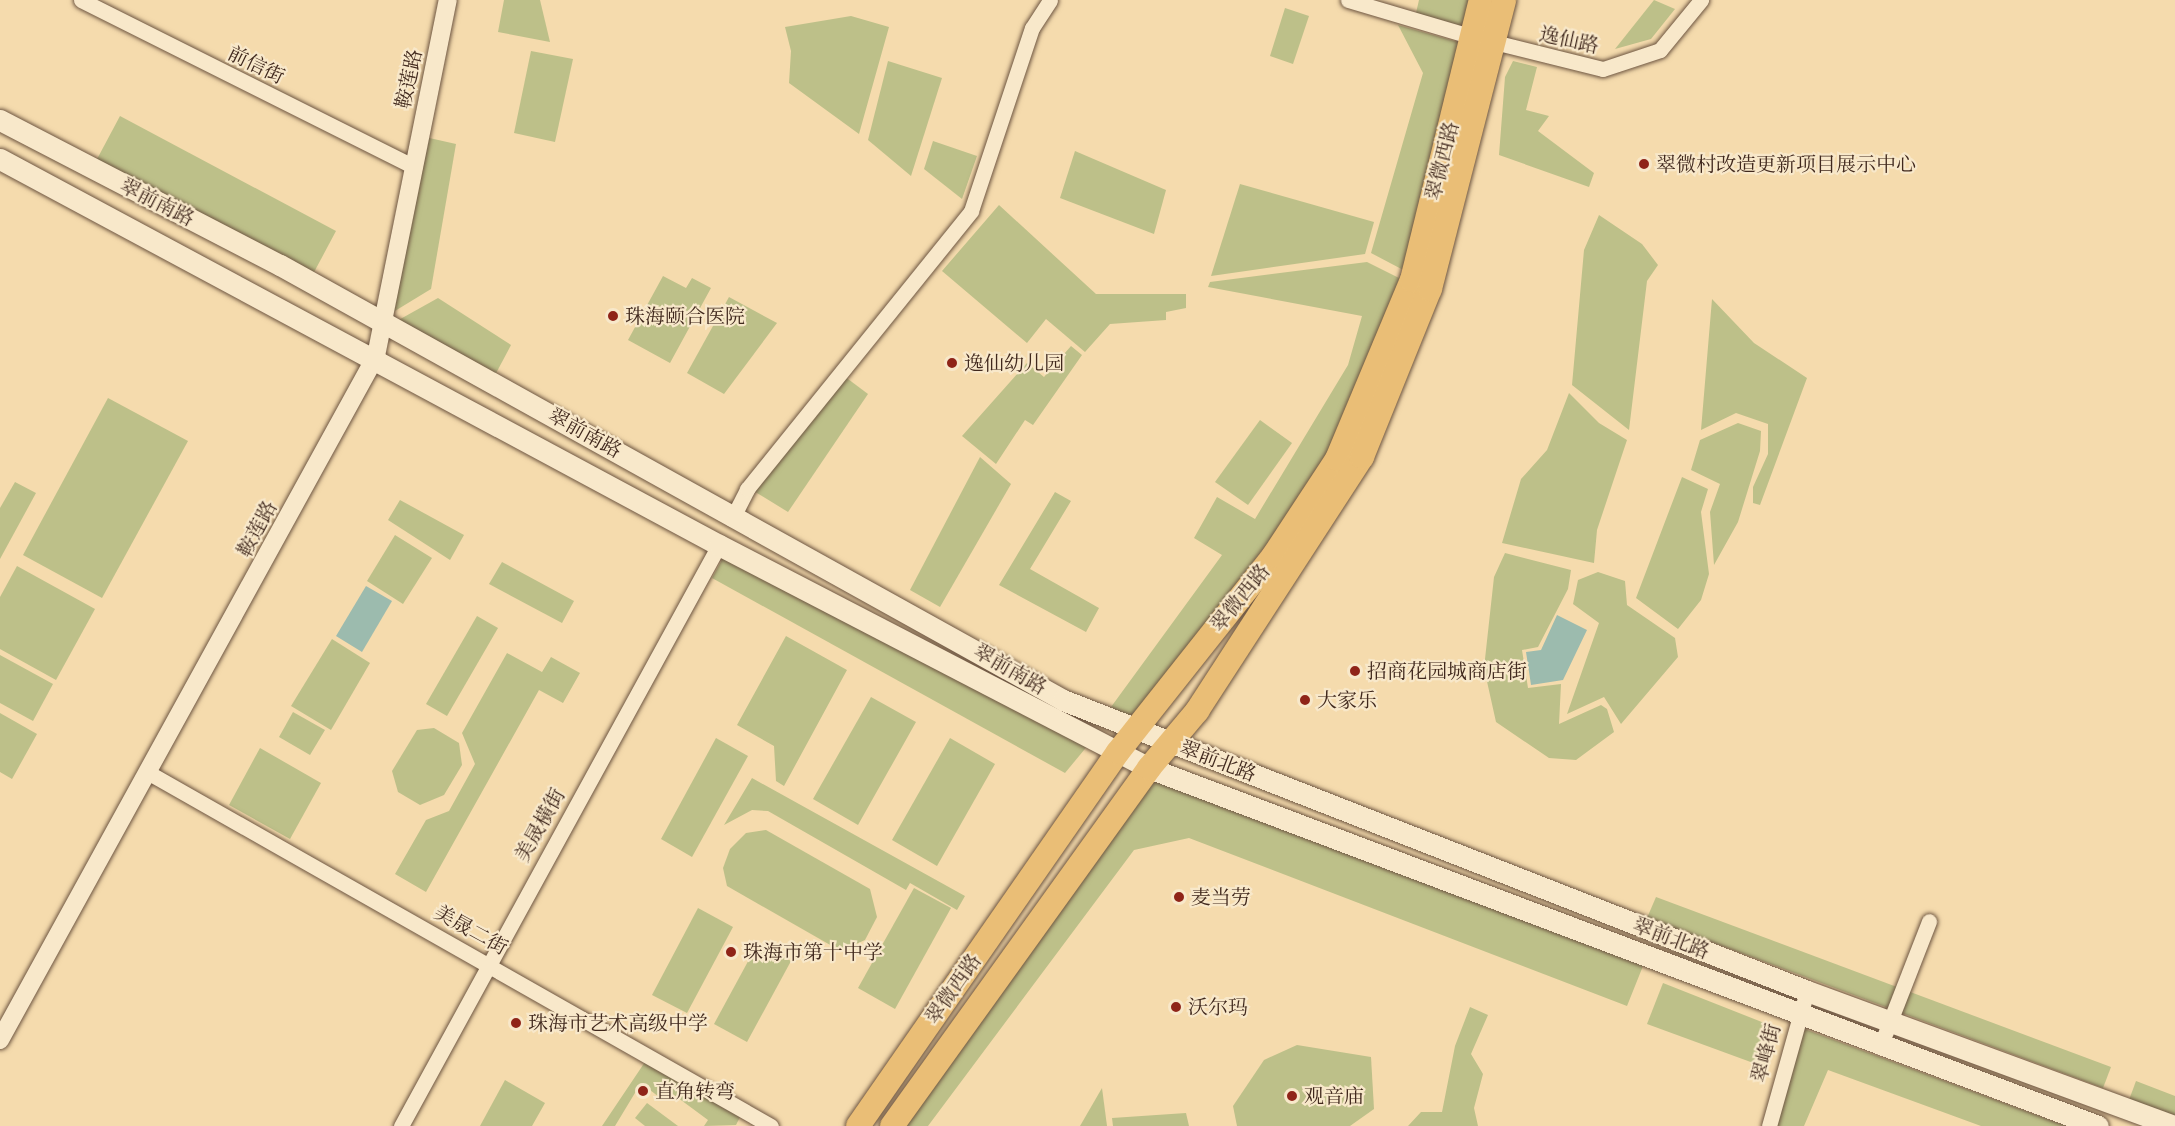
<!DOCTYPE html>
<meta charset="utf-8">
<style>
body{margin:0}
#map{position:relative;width:2175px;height:1126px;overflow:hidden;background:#f5dbad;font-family:Cardo,"Noto Serif SC",serif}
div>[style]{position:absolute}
.green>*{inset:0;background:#bdc089}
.water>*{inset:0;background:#9cbbae}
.roads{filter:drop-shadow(0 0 2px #6d5541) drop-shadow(0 0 2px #6d5541)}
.minor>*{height:15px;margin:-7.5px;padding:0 7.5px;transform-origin:7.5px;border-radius:7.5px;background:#f8e8ca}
.tertiary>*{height:18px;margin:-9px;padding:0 9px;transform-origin:9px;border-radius:9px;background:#f8e8ca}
.secondary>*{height:21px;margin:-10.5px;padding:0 10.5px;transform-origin:10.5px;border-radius:10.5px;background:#f8e8ca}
.primary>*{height:24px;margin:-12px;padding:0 12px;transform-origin:12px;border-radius:12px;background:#eabe76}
.dots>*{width:16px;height:16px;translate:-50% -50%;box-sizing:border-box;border:3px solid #f8e8ca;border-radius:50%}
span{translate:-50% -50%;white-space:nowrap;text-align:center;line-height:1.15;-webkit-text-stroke:4.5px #f8e8ca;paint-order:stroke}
.street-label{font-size:20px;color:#40281d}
.poi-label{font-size:20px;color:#40281d}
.left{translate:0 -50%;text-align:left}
</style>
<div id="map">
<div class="green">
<div style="clip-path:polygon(504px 0,540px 0,550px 42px,498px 32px)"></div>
<div style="clip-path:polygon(1419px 0,1475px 0,1469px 28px,1416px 13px)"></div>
<div style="clip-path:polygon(1654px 0,1675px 9px,1651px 39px,1615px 49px)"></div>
<div style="clip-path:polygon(1285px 8px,1309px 16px,1293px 64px,1270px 56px)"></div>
<div style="clip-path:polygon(851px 16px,889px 27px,859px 134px,789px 83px,791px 51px,785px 27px)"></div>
<div style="clip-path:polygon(1398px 25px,1465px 44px,1409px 273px,1371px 253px,1423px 73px)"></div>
<div style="clip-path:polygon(531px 51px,573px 59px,555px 142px,514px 133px)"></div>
<div style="clip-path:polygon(888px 61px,942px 78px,911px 176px,868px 140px)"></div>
<div style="clip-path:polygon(1513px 61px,1537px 67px,1526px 110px,1549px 116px,1538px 131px,1594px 173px,1589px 187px,1499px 155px,1505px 77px)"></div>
<div style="clip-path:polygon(120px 116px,336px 231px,312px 276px,96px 161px)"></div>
<div style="clip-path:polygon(425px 137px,456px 144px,431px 289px,390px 314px)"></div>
<div style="clip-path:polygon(933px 141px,977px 156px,962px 199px,924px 169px)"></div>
<div style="clip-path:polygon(1075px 151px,1166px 190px,1154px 234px,1060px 198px)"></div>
<div style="clip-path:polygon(1240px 184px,1374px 222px,1365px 254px,1211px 276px)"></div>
<div style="clip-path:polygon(999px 205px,1096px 294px,1186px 294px,1186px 308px,1166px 312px,1166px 320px,1110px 324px,1085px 352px,1046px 319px,1027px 343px,942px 271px)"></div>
<div style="clip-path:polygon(1599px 215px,1642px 244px,1658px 265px,1647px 281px,1629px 430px,1572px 385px,1584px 250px)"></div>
<div style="clip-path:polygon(1367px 262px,1407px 282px,1333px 455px,1136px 720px,1111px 707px,1222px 555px,1194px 538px,1217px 497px,1255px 519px,1348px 365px,1362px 316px,1208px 287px,1210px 282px)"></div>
<div style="clip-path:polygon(663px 276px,686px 288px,692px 278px,711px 288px,670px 363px,628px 340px)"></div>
<div style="clip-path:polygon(729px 297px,777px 323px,724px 394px,687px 373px)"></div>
<div style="clip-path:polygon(438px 298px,511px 345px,494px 377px,395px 322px)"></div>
<div style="clip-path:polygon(1712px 299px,1754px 343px,1807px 378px,1760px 505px,1753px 503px,1753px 487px,1768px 454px,1768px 424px,1736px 413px,1701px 430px)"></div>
<div style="clip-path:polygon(1071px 346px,1082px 355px,1033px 425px,1025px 420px,996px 464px,962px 436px,1027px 363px,1044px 377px)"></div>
<div style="clip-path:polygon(844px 376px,868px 394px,788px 512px,752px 490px)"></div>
<div style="clip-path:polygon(1569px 393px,1599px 423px,1627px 440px,1597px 530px,1594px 563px,1502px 543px,1521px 479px,1547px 450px)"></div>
<div style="clip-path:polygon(108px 398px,188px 441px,102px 598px,23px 555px)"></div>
<div style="clip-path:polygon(1260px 420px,1292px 443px,1248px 505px,1215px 482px)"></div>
<div style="clip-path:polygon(1738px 423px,1761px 431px,1760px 451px,1738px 522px,1714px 565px,1710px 512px,1720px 484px,1691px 470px,1700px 440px)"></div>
<div style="clip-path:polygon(980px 457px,1011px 484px,940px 607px,910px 590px)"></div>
<div style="clip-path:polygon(1682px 477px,1708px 489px,1701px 512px,1709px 574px,1701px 600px,1678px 629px,1636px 598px)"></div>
<div style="clip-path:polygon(15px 482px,36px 493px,0 559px,0 508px)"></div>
<div style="clip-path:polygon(1055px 492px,1071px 501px,1030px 569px,1099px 608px,1086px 632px,999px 585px)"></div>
<div style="clip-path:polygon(400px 500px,464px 535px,450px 560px,388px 520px)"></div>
<div style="clip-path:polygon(395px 535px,432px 558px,403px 604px,367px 581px)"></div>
<div style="clip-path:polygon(1505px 553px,1571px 570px,1568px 589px,1538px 647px,1522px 650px,1528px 688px,1561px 684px,1559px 724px,1601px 705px,1607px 709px,1614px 732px,1576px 760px,1549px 758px,1496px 722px,1484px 668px,1494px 577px)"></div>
<div style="clip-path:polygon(724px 556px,1089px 744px,1065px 773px,712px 578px)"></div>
<div style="clip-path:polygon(502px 562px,574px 601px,562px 623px,489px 584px)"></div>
<div style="clip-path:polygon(17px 566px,95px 609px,56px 680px,0 649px,0 597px)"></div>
<div style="clip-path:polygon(1598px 572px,1625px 581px,1627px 605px,1675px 638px,1678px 657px,1621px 724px,1604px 697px,1567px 714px,1599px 623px,1573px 604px,1578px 580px)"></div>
<div style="clip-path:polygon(477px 616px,498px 628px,447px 716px,426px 704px)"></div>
<div style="clip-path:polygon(786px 636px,847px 670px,784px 786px,776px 781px,774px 746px,737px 725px)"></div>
<div style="clip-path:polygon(332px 639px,370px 663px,331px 730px,291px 706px)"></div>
<div style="clip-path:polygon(507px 653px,542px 672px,551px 657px,580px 673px,563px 703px,539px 690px,426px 892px,395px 874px,426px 820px,449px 811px,475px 764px,462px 733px)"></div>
<div style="clip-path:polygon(0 655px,53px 684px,33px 721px,0 703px)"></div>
<div style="clip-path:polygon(871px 697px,916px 722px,858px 825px,813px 799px)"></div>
<div style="clip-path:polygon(293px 712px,325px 730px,310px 755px,279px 737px)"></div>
<div style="clip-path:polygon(0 713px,37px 734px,12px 779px,0 772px)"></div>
<div style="clip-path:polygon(434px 728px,459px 743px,462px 765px,444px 795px,420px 805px,398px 792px,392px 771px,417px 730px)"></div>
<div style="clip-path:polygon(716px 738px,748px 756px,692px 857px,661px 839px)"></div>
<div style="clip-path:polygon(950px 738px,995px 764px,937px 866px,892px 840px)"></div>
<div style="clip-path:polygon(260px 748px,321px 783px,290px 839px,229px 805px)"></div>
<div style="clip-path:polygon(752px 778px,965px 896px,957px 910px,910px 883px,906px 890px,768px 811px,752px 810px,724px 825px)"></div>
<div style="clip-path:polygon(1153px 781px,1643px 966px,1627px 1006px,1189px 838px,1134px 850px,928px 1126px,904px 1126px)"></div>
<div style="clip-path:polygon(766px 830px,870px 889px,877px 917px,865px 940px,845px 949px,832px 946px,727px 886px,723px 868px,730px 849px,746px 833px)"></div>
<div style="clip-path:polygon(914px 888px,951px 908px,895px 1009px,858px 988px)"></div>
<div style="clip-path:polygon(1656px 897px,2111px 1067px,2103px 1088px,1647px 918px)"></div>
<div style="clip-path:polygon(698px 908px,733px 927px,687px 1013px,652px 995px)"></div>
<div style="clip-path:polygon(758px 943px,791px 961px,747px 1042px,714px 1024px)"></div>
<div style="clip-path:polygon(1663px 983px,1777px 1028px,1767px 1068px,1647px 1024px)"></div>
<div style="clip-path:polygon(1470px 1007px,1488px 1015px,1471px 1054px,1483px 1074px,1474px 1108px,1478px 1126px,1408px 1126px,1421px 1112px,1442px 1112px,1455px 1046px)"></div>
<div style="clip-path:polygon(1799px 1027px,2066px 1126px,1981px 1126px,1828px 1070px,1804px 1126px,1774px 1126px)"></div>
<div style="clip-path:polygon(1297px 1045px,1371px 1057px,1374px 1109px,1350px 1126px,1237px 1126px,1233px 1106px,1264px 1060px)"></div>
<div style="clip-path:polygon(647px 1059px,742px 1113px,736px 1125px,704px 1126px,708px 1120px,666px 1089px,659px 1097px,641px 1083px,615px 1126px,602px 1126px)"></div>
<div style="clip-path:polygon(505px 1080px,545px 1103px,532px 1126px,480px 1126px)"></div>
<div style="clip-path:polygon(2136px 1081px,2175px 1096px,2175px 1117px,2129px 1100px)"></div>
<div style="clip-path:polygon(1102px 1088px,1107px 1126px,1080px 1126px)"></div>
<div style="clip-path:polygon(647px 1103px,678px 1126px,645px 1126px,635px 1118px)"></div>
<div style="clip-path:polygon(1186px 1113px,1189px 1126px,1113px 1126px,1112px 1118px)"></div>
</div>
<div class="water">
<div style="clip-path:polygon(366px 586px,392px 601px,362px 652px,336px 636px)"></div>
<div style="clip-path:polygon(1557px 615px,1587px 630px,1563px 680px,1531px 685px,1526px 652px,1541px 650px)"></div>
</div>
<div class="roads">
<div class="minor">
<div style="left:81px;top:0;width:373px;rotate:26.6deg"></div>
<div style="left:1348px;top:0;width:130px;rotate:16.5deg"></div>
<div style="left:1494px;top:42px;width:112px;rotate:13.9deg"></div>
<div style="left:1603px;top:69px;width:60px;rotate:-18.4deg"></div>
<div style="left:1660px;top:50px;width:65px;rotate:-50.6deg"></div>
<div style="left:732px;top:519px;width:34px;rotate:-63deg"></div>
<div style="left:747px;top:489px;width:357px;rotate:-51.1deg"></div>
<div style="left:971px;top:211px;width:193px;rotate:-71.6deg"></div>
<div style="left:1032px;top:28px;width:33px;rotate:-57deg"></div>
<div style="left:149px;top:773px;width:715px;rotate:29.58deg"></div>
<div style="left:1880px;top:1047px;width:135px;rotate:-68.7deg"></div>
<div style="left:401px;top:1126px;width:662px;rotate:-61.31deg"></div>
<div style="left:1769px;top:1126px;width:140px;rotate:-74.3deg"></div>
</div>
<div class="tertiary">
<div style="left:0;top:1040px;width:781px;rotate:-61.2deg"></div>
<div style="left:376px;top:356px;width:363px;rotate:-78.6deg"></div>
</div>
<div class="secondary">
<div style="left:0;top:120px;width:315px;rotate:27.4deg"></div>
<div style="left:280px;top:265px;width:896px;rotate:29.05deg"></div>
<div style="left:1063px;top:700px;width:799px;rotate:21.36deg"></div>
<div style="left:1807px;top:991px;width:391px;rotate:20.2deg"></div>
<div style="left:0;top:159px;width:816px;rotate:28.23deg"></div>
<div style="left:719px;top:545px;width:484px;rotate:27.4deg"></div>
<div style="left:1149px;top:768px;width:1014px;rotate:20.67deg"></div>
</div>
<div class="primary">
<div style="left:858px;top:1126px;width:455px;rotate:-55.2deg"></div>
<div style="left:1118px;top:752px;width:251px;rotate:-51.6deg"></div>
<div style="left:1274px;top:555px;width:115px;rotate:-56.7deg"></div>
<div style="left:1337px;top:459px;width:194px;rotate:-67.3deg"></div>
<div style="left:1412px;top:280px;width:288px;rotate:-76.2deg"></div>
<div style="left:892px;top:1126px;width:441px;rotate:-54.3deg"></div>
<div style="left:1149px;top:768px;width:75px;rotate:-49.9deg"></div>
<div style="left:1197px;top:711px;width:303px;rotate:-57deg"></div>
<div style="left:1362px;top:457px;width:181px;rotate:-68deg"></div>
<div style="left:1430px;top:289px;width:298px;rotate:-75.6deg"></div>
</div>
</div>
<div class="dots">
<div style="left:1644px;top:164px;background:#8f2418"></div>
<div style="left:613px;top:316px;background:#8f2418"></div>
<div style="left:952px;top:363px;background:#8f2418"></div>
<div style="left:1355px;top:671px;background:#8f2418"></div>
<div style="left:1305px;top:700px;background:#8f2418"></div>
<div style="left:1179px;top:897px;background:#8f2418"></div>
<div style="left:731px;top:952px;background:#8f2418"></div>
<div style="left:1176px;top:1007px;background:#8f2418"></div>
<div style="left:516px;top:1023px;background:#8f2418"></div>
<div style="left:643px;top:1091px;background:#8f2418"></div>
<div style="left:1292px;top:1096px;background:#8f2418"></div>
</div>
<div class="street-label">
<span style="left:1569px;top:40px;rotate:12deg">逸仙路</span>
<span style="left:256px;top:65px;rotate:26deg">前信街</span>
<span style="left:409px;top:79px;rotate:-78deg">鞍莲路</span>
<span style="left:1442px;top:161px;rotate:-76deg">翠微西路</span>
<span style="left:157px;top:202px;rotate:27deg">翠前南路</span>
<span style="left:585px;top:433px;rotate:29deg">翠前南路</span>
<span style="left:257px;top:529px;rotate:-62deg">鞍莲路</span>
<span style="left:1240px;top:598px;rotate:-51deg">翠微西路</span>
<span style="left:1010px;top:669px;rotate:30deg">翠前南路</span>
<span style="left:1218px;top:761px;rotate:21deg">翠前北路</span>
<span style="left:540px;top:825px;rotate:-61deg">美晟橫街</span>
<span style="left:471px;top:930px;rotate:29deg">美晟二街</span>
<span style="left:1671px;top:938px;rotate:21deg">翠前北路</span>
<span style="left:953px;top:989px;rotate:-55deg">翠微西路</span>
<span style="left:1766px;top:1053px;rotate:-75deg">翠峰街</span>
</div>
<div class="poi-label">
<span class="left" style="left:1656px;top:164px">翠微村改造更新项目展示中心</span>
<span class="left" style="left:625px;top:316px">珠海颐合医院</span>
<span class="left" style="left:964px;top:363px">逸仙幼儿园</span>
<span class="left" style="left:1367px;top:671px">招商花园城商店街</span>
<span class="left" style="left:1317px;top:700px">大家乐</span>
<span class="left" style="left:1191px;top:897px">麦当劳</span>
<span class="left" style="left:743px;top:952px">珠海市第十中学</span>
<span class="left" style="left:1188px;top:1007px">沃尔玛</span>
<span class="left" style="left:528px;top:1023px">珠海市艺术高级中学</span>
<span class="left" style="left:655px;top:1091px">直角转弯</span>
<span class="left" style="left:1304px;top:1096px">观音庙</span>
</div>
</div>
